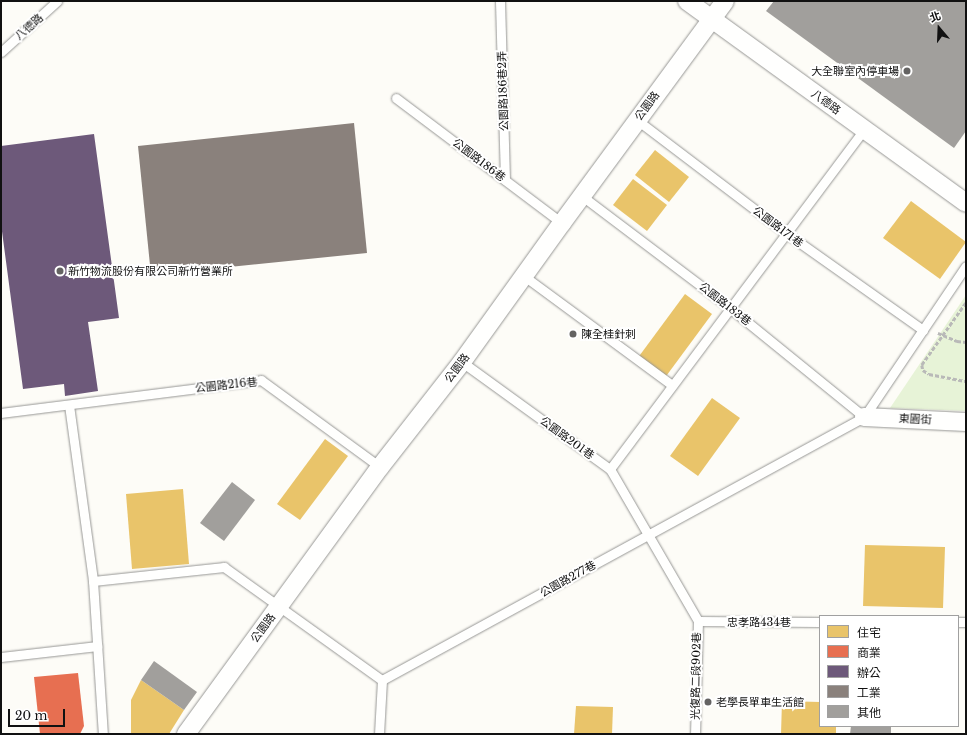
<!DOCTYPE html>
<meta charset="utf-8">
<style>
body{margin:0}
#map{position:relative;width:967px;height:735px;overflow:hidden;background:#fdfcf7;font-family:"Libre Baskerville","Noto Sans TC",serif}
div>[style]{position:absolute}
.green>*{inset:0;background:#e7f3d7}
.homes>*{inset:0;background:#e9c46a}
.shops>*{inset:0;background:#e76f51}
.offices>*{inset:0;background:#6d597a}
.industry>*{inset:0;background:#8a817c}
.building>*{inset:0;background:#a19f9c}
.path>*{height:2.5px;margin-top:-1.25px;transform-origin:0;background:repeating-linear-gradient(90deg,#b9b9b8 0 4px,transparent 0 6px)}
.roads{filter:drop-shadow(0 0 1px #979795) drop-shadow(0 0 1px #979795)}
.service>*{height:9px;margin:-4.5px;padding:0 4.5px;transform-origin:4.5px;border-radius:4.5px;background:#fffffe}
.minor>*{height:18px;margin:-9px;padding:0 9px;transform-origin:9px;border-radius:9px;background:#fffffe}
.dots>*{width:11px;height:11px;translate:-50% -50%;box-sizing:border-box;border:2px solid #fff;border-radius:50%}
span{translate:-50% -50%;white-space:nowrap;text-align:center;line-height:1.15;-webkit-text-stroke:4px #fff;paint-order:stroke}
.street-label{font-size:11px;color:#111}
.poi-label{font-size:11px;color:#111}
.right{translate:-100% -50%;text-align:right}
.left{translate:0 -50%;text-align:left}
.frame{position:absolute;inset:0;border:2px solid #111;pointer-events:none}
.legend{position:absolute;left:819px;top:615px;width:140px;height:112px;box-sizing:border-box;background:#fff;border:1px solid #a0a0a0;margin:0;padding:5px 7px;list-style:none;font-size:12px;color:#111}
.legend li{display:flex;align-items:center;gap:8px;height:20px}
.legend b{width:20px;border:1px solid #a0a0a0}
.north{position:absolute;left:919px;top:8px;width:40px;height:40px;-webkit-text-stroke:3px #fff;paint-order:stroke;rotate:341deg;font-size:11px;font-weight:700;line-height:16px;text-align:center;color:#111}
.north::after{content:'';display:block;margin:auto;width:14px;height:18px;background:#111;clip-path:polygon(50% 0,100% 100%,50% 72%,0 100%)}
.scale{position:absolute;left:8px;top:709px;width:57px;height:18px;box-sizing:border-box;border:2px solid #111;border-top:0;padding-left:5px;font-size:12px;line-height:14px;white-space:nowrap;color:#111;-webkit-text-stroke:3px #fff;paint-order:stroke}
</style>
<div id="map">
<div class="green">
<div style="clip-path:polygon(966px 295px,966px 411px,890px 408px)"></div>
</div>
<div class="homes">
<div style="clip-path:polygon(655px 150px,689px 177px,669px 202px,635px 175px)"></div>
<div style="clip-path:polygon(633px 179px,667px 205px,647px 231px,613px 205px)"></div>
<div style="clip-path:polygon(911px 201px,966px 242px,940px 279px,883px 238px)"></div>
<div style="clip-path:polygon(685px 294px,712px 314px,664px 379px,637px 359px)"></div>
<div style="clip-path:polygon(712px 398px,740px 418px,698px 476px,670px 456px)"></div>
<div style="clip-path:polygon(325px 439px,348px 456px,300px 520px,277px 504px)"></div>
<div style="clip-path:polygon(183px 489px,189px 564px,132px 569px,126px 494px)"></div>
<div style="clip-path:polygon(865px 545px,945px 547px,943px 608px,863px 606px)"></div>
<div style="clip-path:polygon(141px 680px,184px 710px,169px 734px,131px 734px,131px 700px)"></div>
<div style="clip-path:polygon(782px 701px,820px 702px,820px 726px,836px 726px,836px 734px,781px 734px)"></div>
<div style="clip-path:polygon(576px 706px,613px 707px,612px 734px,574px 734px)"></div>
</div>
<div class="shops">
<div style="clip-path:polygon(78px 673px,84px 726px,80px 734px,40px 734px,34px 677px)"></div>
</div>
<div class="offices">
<div style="clip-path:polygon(94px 134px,119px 318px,88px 322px,98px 391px,65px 396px,64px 384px,23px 389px,1px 224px,1px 146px)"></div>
</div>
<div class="industry">
<div style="clip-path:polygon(354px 123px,367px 253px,151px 275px,138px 146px)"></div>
</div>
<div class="building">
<div style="clip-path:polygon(774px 1px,966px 1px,966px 131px,954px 148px,766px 11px)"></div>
<div style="clip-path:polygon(232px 482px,255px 500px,224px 541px,200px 523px)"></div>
<div style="clip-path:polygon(154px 661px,197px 692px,184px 710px,141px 680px)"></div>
<div style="clip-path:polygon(851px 726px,891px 726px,891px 734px,850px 734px)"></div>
</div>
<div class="path">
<div style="left:966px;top:303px;width:76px;rotate:125.4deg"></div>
<div style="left:922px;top:365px;width:5px;rotate:79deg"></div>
<div style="left:923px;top:370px;width:7px;rotate:34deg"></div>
<div style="left:929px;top:374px;width:38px;rotate:11deg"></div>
<div style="left:938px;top:333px;width:21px;rotate:23deg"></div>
<div style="left:957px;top:341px;width:9px;rotate:6deg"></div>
</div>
<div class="roads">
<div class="service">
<div style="left:500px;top:1px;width:179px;rotate:88.4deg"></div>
<div style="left:1px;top:52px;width:76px;rotate:-42.3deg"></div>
<div style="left:396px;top:98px;width:208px;rotate:37deg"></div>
<div style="left:637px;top:120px;width:187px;rotate:37.2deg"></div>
<div style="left:786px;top:233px;width:168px;rotate:35.3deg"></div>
<div style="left:582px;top:196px;width:186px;rotate:37.1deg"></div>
<div style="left:730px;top:308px;width:173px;rotate:39.1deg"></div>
<div style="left:524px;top:276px;width:184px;rotate:36.4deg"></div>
<div style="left:462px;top:362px;width:183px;rotate:35.9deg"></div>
<div style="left:610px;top:469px;width:176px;rotate:59.9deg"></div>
<div style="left:698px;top:621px;width:113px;rotate:91.5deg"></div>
<div style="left:69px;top:405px;width:178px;rotate:82.2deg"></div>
<div style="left:93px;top:581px;width:153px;rotate:86.3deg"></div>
<div style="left:1px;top:413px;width:262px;rotate:-7.2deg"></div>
<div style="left:261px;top:380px;width:147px;rotate:36.2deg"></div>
<div style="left:610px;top:469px;width:424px;rotate:-53.2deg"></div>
<div style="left:93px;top:581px;width:132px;rotate:-6.1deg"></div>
<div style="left:224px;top:567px;width:194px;rotate:35.6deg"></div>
<div style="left:382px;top:680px;width:549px;rotate:-28.62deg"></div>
<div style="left:864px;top:417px;width:182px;rotate:-56deg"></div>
<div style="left:698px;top:621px;width:122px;rotate:0.5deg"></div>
<div style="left:958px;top:622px;width:8px"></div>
<div style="left:1px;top:657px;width:97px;rotate:-6.5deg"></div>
<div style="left:379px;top:734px;width:54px;rotate:-86.8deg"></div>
</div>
<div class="minor">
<div style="left:687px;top:1px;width:344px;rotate:35.9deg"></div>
<div style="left:864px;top:417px;width:102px;rotate:2.8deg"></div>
<div style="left:186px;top:734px;width:330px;rotate:-54deg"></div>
<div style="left:380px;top:467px;width:133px;rotate:-52deg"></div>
<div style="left:462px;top:362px;width:171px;rotate:-54.3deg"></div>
<div style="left:562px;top:223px;width:275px;rotate:-53.7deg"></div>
</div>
</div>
<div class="dots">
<div style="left:907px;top:71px;background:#646362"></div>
<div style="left:60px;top:271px;background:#646362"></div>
<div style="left:573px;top:334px;background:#646362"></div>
<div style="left:708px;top:702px;background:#646362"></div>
</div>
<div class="street-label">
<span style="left:29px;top:27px;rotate:-42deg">八德路</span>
<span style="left:503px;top:91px;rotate:-92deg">公園路186巷2弄</span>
<span style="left:826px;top:102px;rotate:36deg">八德路</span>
<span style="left:647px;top:106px;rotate:-54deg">公園路</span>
<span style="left:479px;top:160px;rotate:37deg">公園路186巷</span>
<span style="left:778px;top:227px;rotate:37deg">公園路171巷</span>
<span style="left:725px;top:304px;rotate:38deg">公園路183巷</span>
<span style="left:457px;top:368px;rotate:-53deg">公園路</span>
<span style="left:226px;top:385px;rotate:-6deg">公園路216巷</span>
<span style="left:915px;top:419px;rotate:3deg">東園街</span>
<span style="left:567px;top:438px;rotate:36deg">公園路201巷</span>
<span style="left:568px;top:579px;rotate:-29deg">公園路277巷</span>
<span style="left:759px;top:622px">忠孝路434巷</span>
<span style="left:263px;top:628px;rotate:-54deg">公園路</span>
<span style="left:696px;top:676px;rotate:-89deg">光復路二段902巷</span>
</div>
<div class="poi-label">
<span class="right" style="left:899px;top:71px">大全聯室內停車場</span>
<span class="left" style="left:68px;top:271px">新竹物流股份有限公司新竹營業所</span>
<span class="left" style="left:581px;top:334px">陳全桂針刺</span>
<span class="left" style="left:716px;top:702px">老學長單車生活館</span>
</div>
<div class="frame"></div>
<ul class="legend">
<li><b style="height:11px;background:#e9c46a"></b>住宅</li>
<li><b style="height:11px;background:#e76f51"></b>商業</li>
<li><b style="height:11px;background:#6d597a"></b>辦公</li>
<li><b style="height:11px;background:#8a817c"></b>工業</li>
<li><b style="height:11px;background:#a19f9c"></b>其他</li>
</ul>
<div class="north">北</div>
<div class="scale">20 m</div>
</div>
